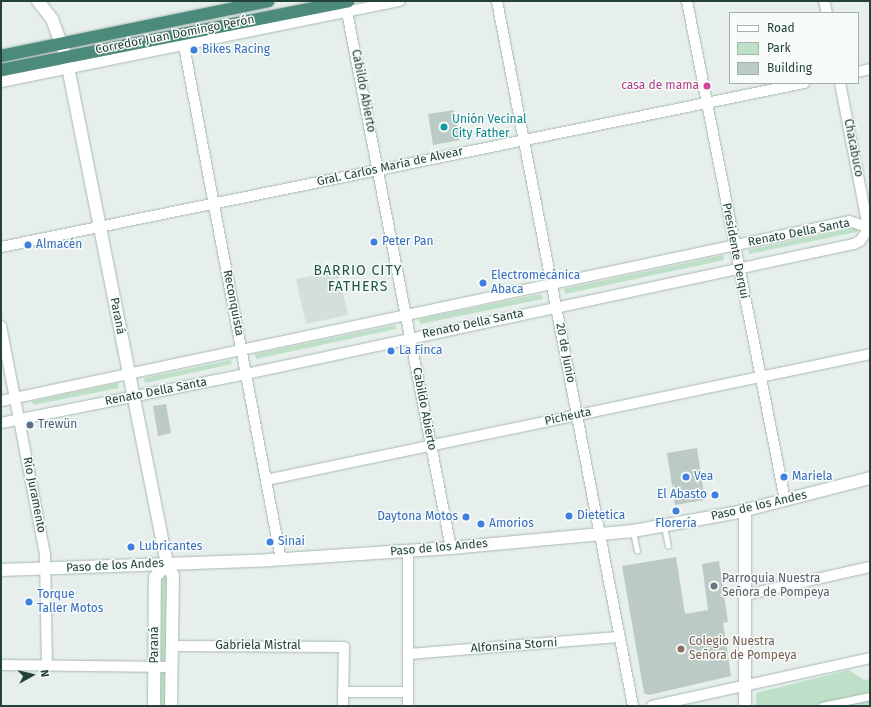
<!DOCTYPE html>
<meta charset="utf-8">
<style>
body{margin:0}
#map{position:relative;width:871px;height:707px;overflow:hidden;background:#e6efeb;font-family:"Fira Sans",sans-serif}
div>[style]{position:absolute}
.built>*{inset:0;background:#d4dfda}
.green>*{inset:0;background:#bfe0c8}
.building>*{inset:0;background:#bbcac4}
.roads{filter:drop-shadow(0 0 1px #a8b8b2) drop-shadow(0 0 1px #a8b8b2)}
.service>*{height:5px;margin:-2.5px;padding:0 2.5px;transform-origin:2.5px;border-radius:2.5px;background:#fff}
.pedestrian>*{height:7px;margin:-3.5px;padding:0 3.5px;transform-origin:3.5px;border-radius:3.5px;background:#fff}
.minor>*{height:10px;margin:-5px;padding:0 5px;transform-origin:5px;border-radius:5px;background:#fff}
.tertiary>*{height:12px;margin:-6px;padding:0 6px;transform-origin:6px;border-radius:6px;background:#fff}
.secondary>*{height:12px;margin:-6px;padding:0 6px;transform-origin:6px;border-radius:6px;background:#fff}
.trunk>*{height:12px;margin:-6px;padding:0 6px;transform-origin:6px;border-radius:6px;background:#4c8a7c}
.dots>*{width:11px;height:11px;translate:-50% -50%;box-sizing:border-box;border:2px solid #f7fbf9;border-radius:50%}
span{translate:-50% -50%;white-space:nowrap;text-align:center;line-height:1.15;-webkit-text-stroke:3px #f7fbf9;paint-order:stroke}
.street-label{font-size:12px;color:#24423a}
.shop-label{font-size:12px;color:#366cbe}
.left{translate:0 -50%;text-align:left}
.right{translate:-100% -50%;text-align:right}
.hotel-label{font-size:12px;color:#b23c85}
.culture-label{font-size:12px;color:#0d838f}
.service-label{font-size:12px;color:#4e5e75}
.worship-label{font-size:12px;color:#5b616d}
.education-label{font-size:12px;color:#785e54}
.quarter-label{font-size:14px;color:#1f5548;letter-spacing:1px}
.frame{position:absolute;inset:0;border:2px solid #24423a;pointer-events:none}
.legend{position:absolute;left:729px;top:12px;width:130px;height:72px;box-sizing:border-box;background:#f7fbf9;border:1px solid #a3b1ad;margin:0;padding:5px 7px;list-style:none;font-size:12px;color:#24423a}
.legend li{display:flex;align-items:center;gap:8px;height:20px}
.legend b{width:20px;border:1px solid #a3b1ad}
.north{position:absolute;left:12px;top:655px;width:40px;height:40px;-webkit-text-stroke:3px #f7fbf9;paint-order:stroke;rotate:82deg;font-size:11px;font-weight:700;line-height:16px;text-align:center;color:#24423a}
.north::after{content:'';display:block;margin:auto;width:14px;height:18px;background:#24423a;clip-path:polygon(50% 0,100% 100%,50% 72%,0 100%)}
</style>
<div id="map">
<div class="built">
<div style="clip-path:polygon(338px 271px,348px 315px,306px 324px,296px 279px)"></div>
</div>
<div class="green">
<div style="clip-path:polygon(856px 227px,857px 232px,749px 254px,748px 250px)"></div>
<div style="clip-path:polygon(723px 255px,724px 260px,565px 294px,564px 289px)"></div>
<div style="clip-path:polygon(541px 294px,543px 299px,420px 324px,419px 319px)"></div>
<div style="clip-path:polygon(395px 325px,396px 329px,256px 359px,255px 354px)"></div>
<div style="clip-path:polygon(231px 360px,232px 364px,145px 383px,144px 378px)"></div>
<div style="clip-path:polygon(118px 383px,119px 388px,33px 405px,32px 401px)"></div>
<div style="clip-path:polygon(163px 575px,168px 578px,166px 661px,164px 663px,160px 661px,159px 579px)"></div>
<div style="clip-path:polygon(849px 670px,864px 680px,870px 679px,870px 706px,756px 706px,756px 693px)"></div>
<div style="clip-path:polygon(160px 671px,166px 672px,166px 706px,159px 706px)"></div>
</div>
<div class="building">
<div style="clip-path:polygon(454px 110px,460px 140px,433px 145px,428px 114px)"></div>
<div style="clip-path:polygon(166px 404px,171px 433px,158px 436px,153px 406px)"></div>
<div style="clip-path:polygon(697px 448px,705px 500px,675px 505px,667px 453px)"></div>
<div style="clip-path:polygon(676px 557px,685px 614px,708px 610px,702px 564px,719px 561px,728px 622px,723px 623px,731px 676px,649px 695px,644px 693px,622px 566px)"></div>
</div>
<div class="roads">
<div class="service">
<div style="left:664px;top:526px;width:20px;rotate:79deg"></div>
<div style="left:633px;top:532px;width:19px;rotate:78deg"></div>
</div>
<div class="pedestrian">
<div style="left:822px;top:706px;width:49px;rotate:-11.8deg"></div>
</div>
<div class="minor">
<div style="left:497px;top:1px;width:718px;rotate:79.08deg"></div>
<div style="left:687px;top:1px;width:509px;rotate:78.89deg"></div>
<div style="left:824px;top:1px;width:12px;rotate:76deg"></div>
<div style="left:347px;top:12px;width:546px;rotate:79.02deg"></div>
<div style="left:184px;top:46px;width:523px;rotate:79.31deg"></div>
<div style="left:858px;top:72px;width:12px;rotate:-14deg"></div>
<div style="left:1px;top:82px;width:407px;rotate:-11.5deg"></div>
<div style="left:840px;top:83px;width:152px;rotate:79deg"></div>
<div style="left:1px;top:247px;width:820px;rotate:-11.54deg"></div>
<div style="left:1px;top:326px;width:232px;rotate:79.1deg"></div>
<div style="left:45px;top:554px;width:111px;rotate:89deg"></div>
<div style="left:1px;top:401px;width:867px;rotate:-11.98deg"></div>
<div style="left:849px;top:221px;width:22px;rotate:18deg"></div>
<div style="left:1px;top:423px;width:250px;rotate:-11.3deg"></div>
<div style="left:246px;top:374px;width:622px;rotate:-12.07deg"></div>
<div style="left:854px;top:244px;width:7px;rotate:-27deg"></div>
<div style="left:860px;top:241px;width:14px;rotate:-56deg"></div>
<div style="left:266px;top:480px;width:617px;rotate:-11.78deg"></div>
<div style="left:745px;top:595px;width:128px;rotate:-12.6deg"></div>
<div style="left:172px;top:646px;width:172px;rotate:0.3deg"></div>
<div style="left:344px;top:647px;width:59px;rotate:91deg"></div>
<div style="left:408px;top:654px;width:212px;rotate:-4.6deg"></div>
<div style="left:1px;top:665px;width:170px;rotate:0.7deg"></div>
<div style="left:343px;top:692px;width:65px"></div>
<div style="left:408px;top:706px;width:155px;rotate:-90deg"></div>
<div style="left:652px;top:706px;width:223px;rotate:-12.4deg"></div>
</div>
<div class="tertiary">
<div style="left:38px;top:1px;width:23px;rotate:52deg"></div>
<div style="left:52px;top:19px;width:40px;rotate:69.8deg"></div>
<div style="left:66px;top:57px;width:517px;rotate:78.73deg"></div>
<div style="left:167px;top:564px;width:13px;rotate:63deg"></div>
<div style="left:173px;top:576px;width:130px;rotate:90.9deg"></div>
<div style="left:154px;top:706px;width:129px;rotate:-89.6deg"></div>
<div style="left:155px;top:577px;width:18px;rotate:-47deg"></div>
<div style="left:745px;top:706px;width:196px;rotate:-90deg"></div>
</div>
<div class="secondary">
<div style="left:1px;top:570px;width:269px;rotate:-2.1deg"></div>
<div style="left:270px;top:560px;width:181px;rotate:-3.8deg"></div>
<div style="left:451px;top:548px;width:183px;rotate:-5.3deg"></div>
<div style="left:633px;top:531px;width:103px;rotate:-10.1deg"></div>
<div style="left:734px;top:513px;width:140px;rotate:-14.4deg"></div>
</div>
<div class="trunk">
<div style="left:1px;top:56px;width:273px;rotate:-11.6deg"></div>
<div style="left:1px;top:70px;width:354px;rotate:-11.2deg"></div>
</div>
</div>
<div class="dots">
<div style="left:194px;top:50px;background:#3f7fe0"></div>
<div style="left:707px;top:86px;background:#d1479c"></div>
<div style="left:444px;top:127px;background:#0f9aa8"></div>
<div style="left:374px;top:242px;background:#3f7fe0"></div>
<div style="left:28px;top:245px;background:#3f7fe0"></div>
<div style="left:483px;top:283px;background:#3f7fe0"></div>
<div style="left:391px;top:351px;background:#3f7fe0"></div>
<div style="left:30px;top:425px;background:#5c6f8a"></div>
<div style="left:686px;top:477px;background:#3f7fe0"></div>
<div style="left:784px;top:477px;background:#3f7fe0"></div>
<div style="left:715px;top:495px;background:#3f7fe0"></div>
<div style="left:676px;top:511px;background:#3f7fe0"></div>
<div style="left:569px;top:516px;background:#3f7fe0"></div>
<div style="left:466px;top:517px;background:#3f7fe0"></div>
<div style="left:481px;top:524px;background:#3f7fe0"></div>
<div style="left:270px;top:542px;background:#3f7fe0"></div>
<div style="left:131px;top:547px;background:#3f7fe0"></div>
<div style="left:714px;top:586px;background:#6b7280"></div>
<div style="left:29px;top:602px;background:#3f7fe0"></div>
<div style="left:681px;top:649px;background:#8d6e63"></div>
</div>
<div class="street-label">
<span style="left:175px;top:35px;rotate:-11deg">Corredor Juan Domingo Perón</span>
<span style="left:363px;top:91px;rotate:79deg">Cabildo Abierto</span>
<span style="left:853px;top:148px;rotate:79deg">Chacabuco</span>
<span style="left:390px;top:167px;rotate:-12deg">Gral. Carlos María de Alvear</span>
<span style="left:799px;top:233px;rotate:-11deg">Renato Della Santa</span>
<span style="left:735px;top:251px;rotate:79deg">Presidente Derqui</span>
<span style="left:233px;top:303px;rotate:79deg">Reconquista</span>
<span style="left:117px;top:316px;rotate:79deg">Paraná</span>
<span style="left:473px;top:324px;rotate:-12deg">Renato Della Santa</span>
<span style="left:565px;top:353px;rotate:79deg">20 de Junio</span>
<span style="left:156px;top:392px;rotate:-11deg">Renato Della Santa</span>
<span style="left:424px;top:409px;rotate:79deg">Cabildo Abierto</span>
<span style="left:568px;top:417px;rotate:-12deg">Picheuta</span>
<span style="left:34px;top:495px;rotate:79deg">Río Juramento</span>
<span style="left:759px;top:506px;rotate:-13deg">Paso de los Andes</span>
<span style="left:439px;top:548px;rotate:-5deg">Paso de los Andes</span>
<span style="left:115px;top:566px;rotate:-3deg">Paso de los Andes</span>
<span style="left:155px;top:645px;rotate:-90deg">Paraná</span>
<span style="left:258px;top:646px">Gabriela Mistral</span>
<span style="left:514px;top:646px;rotate:-4deg">Alfonsina Storni</span>
</div>
<div class="shop-label">
<span class="left" style="left:202px;top:50px">Bikes Racing</span>
<span class="left" style="left:382px;top:242px">Peter Pan</span>
<span class="left" style="left:36px;top:245px">Almacén</span>
<span class="left" style="left:491px;top:283px">Electromecánica<br>Abaca</span>
<span class="left" style="left:399px;top:351px">La Finca</span>
<span class="left" style="left:694px;top:477px">Vea</span>
<span class="left" style="left:792px;top:477px">Mariela</span>
<span class="right" style="left:707px;top:495px">El Abasto</span>
<span class="left" style="left:577px;top:516px">Dietetica</span>
<span class="right" style="left:458px;top:517px">Daytona Motos</span>
<span class="left" style="left:489px;top:524px">Amorios</span>
<span style="left:676px;top:524px">Florería</span>
<span class="left" style="left:278px;top:542px">Sinai</span>
<span class="left" style="left:139px;top:547px">Lubricantes</span>
<span class="left" style="left:37px;top:602px">Torque<br>Taller Motos</span>
</div>
<div class="hotel-label">
<span class="right" style="left:699px;top:86px">casa de mama</span>
</div>
<div class="culture-label">
<span class="left" style="left:452px;top:127px">Unión Vecinal<br>City Father</span>
</div>
<div class="service-label">
<span class="left" style="left:38px;top:425px">Trewün</span>
</div>
<div class="worship-label">
<span class="left" style="left:722px;top:586px">Parroquia Nuestra<br>Señora de Pompeya</span>
</div>
<div class="education-label">
<span class="left" style="left:689px;top:649px">Colegio Nuestra<br>Señora de Pompeya</span>
</div>
<div class="quarter-label">
<span style="left:358px;top:279px">BARRIO CITY<br>FATHERS</span>
</div>
<div class="frame"></div>
<ul class="legend">
<li><b style="height:5px;background:#fff"></b>Road</li>
<li><b style="height:11px;background:#bfe0c8"></b>Park</li>
<li><b style="height:11px;background:#bbcac4"></b>Building</li>
</ul>
<div class="north">N</div>
</div>
